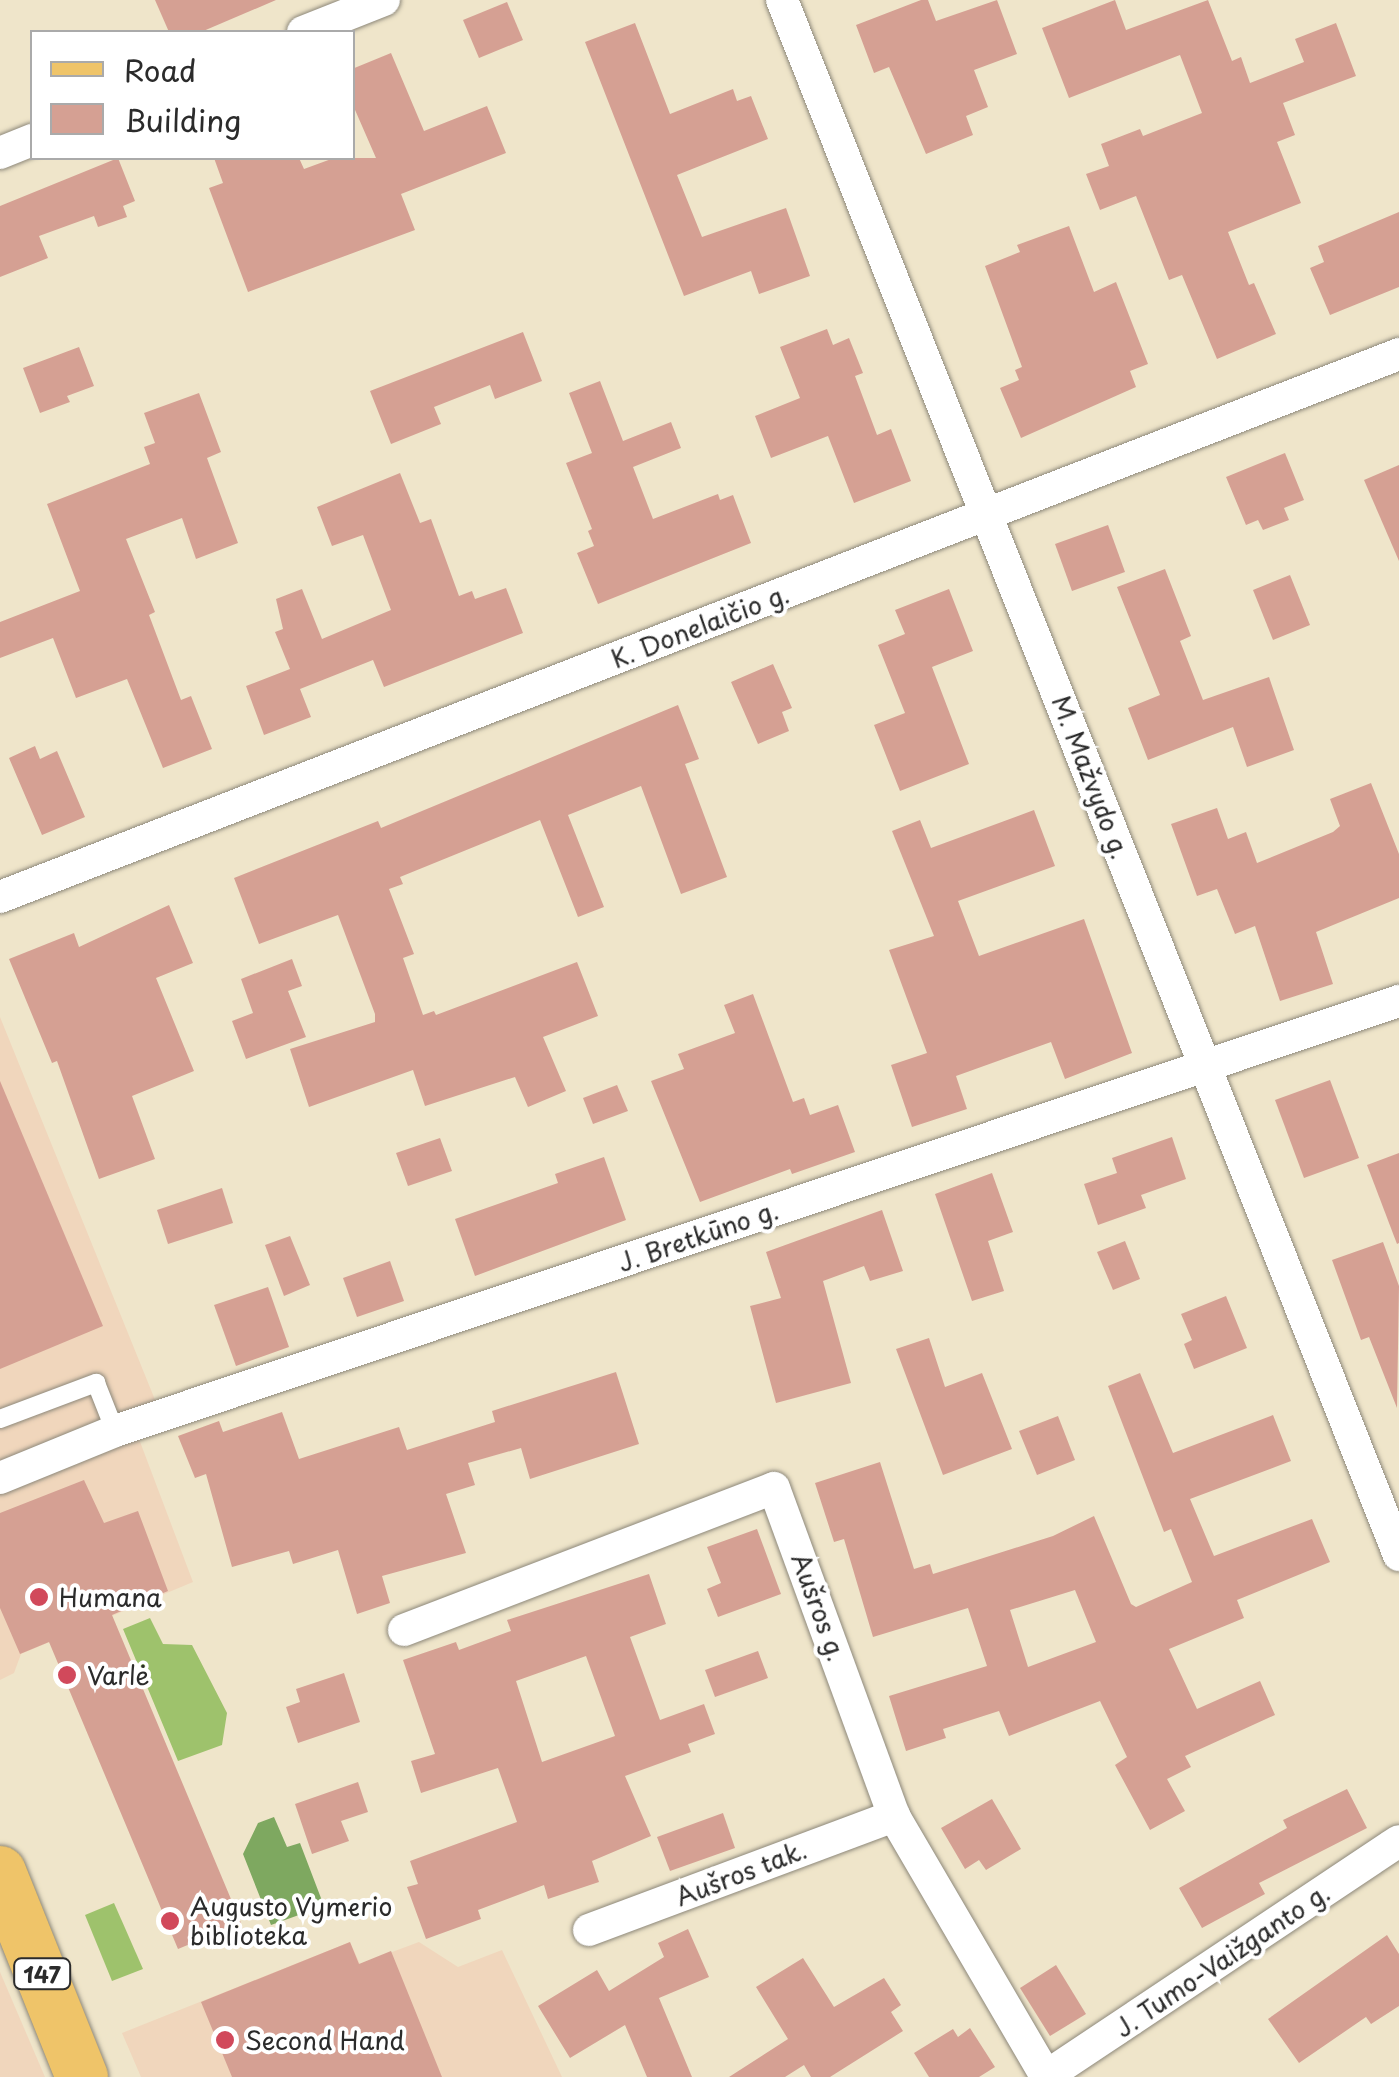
<!DOCTYPE html>
<meta charset="utf-8">
<style>
body{margin:0}
#map{position:relative;width:1399px;height:2077px;overflow:hidden;background:#efe5ca;font-family:"Playpen Sans",sans-serif}
div>[style]{position:absolute}
.built>*{inset:0;background:#f0d6bc}
.green>*{inset:0;background:#9ec26c}
.forest>*{inset:0;background:#7ea860}
.building>*{inset:0;background:#d5a093}
.roads{filter:drop-shadow(0 0 2px #8d887a) drop-shadow(0 0 2px #8d887a)}
.lane>*{height:18px;margin:-9px;padding:0 9px;transform-origin:9px;border-radius:9px;background:#fff}
.street>*{height:32px;margin:-16px;padding:0 16px;transform-origin:16px;border-radius:16px;background:#fff}
.primary>*{height:52px;margin:-26px;padding:0 26px;transform-origin:26px;border-radius:26px;background:#efc469}
.dots>*{width:28px;height:28px;translate:-50% -50%;box-sizing:border-box;border:5px solid #fff;border-radius:50%}
span{translate:-50% -50%;white-space:nowrap;text-align:center;line-height:1.15;-webkit-text-stroke:8px #fff;paint-order:stroke}
.shield-label span{padding:2px 8px;background:#fff;border:2px solid;border-radius:8px;-webkit-text-stroke-width:0}
.shield-label{font-size:22px;color:#2b2b2b;font-weight:700}
.street-label{font-size:25px;color:#2b2b2b}
.poi-label{font-size:25px;color:#2b2b2b}
.left{translate:0 -50%;text-align:left}
.legend{position:absolute;left:30px;top:30px;width:325px;height:130px;box-sizing:border-box;background:#fff;border:2px solid #aaa;margin:0;padding:12px 18px;list-style:none;font-size:30px;color:#2b2b2b}
.legend li{display:flex;align-items:center;gap:20px;height:50px}
.legend b{width:50px;border:2px solid #aaa}
</style>
<div id="map">
<div class="built">
<div style="clip-path:polygon(0 1017px,166px 1427px,139px 1439px,193px 1582px,21px 1654px,14px 1673px,0 1680px)"></div>
<div style="clip-path:polygon(350px 1942px,360px 1964px,419px 1942px,458px 1967px,502px 1950px,562px 2077px,141px 2077px,122px 2033px)"></div>
<div style="clip-path:polygon(0 1972px,45px 2077px,0 2077px)"></div>
</div>
<div class="green">
<div style="clip-path:polygon(150px 1618px,163px 1644px,192px 1645px,227px 1713px,222px 1745px,178px 1761px,123px 1629px)"></div>
<div style="clip-path:polygon(114px 1903px,143px 1969px,112px 1981px,85px 1915px)"></div>
</div>
<div class="forest">
<div style="clip-path:polygon(274px 1817px,287px 1847px,300px 1843px,324px 1906px,271px 1925px,243px 1854px,258px 1823px)"></div>
</div>
<div class="building">
<div style="clip-path:polygon(155px 0,276px 0,201px 32px,169px 32px)"></div>
<div style="clip-path:polygon(921px 0,928px 0,936px 21px,997px 0,1017px 54px,974px 70px,988px 107px,966px 116px,973px 135px,926px 154px,889px 67px,874px 73px,856px 25px)"></div>
<div style="clip-path:polygon(1115px 0,1126px 30px,1208px 0,1232px 61px,1241px 57px,1250px 83px,1304px 62px,1295px 39px,1336px 23px,1356px 76px,1283px 103px,1295px 135px,1277px 142px,1301px 203px,1228px 232px,1249px 285px,1254px 283px,1276px 334px,1217px 359px,1182px 275px,1169px 280px,1136px 196px,1100px 210px,1086px 174px,1109px 166px,1101px 144px,1140px 129px,1143px 136px,1202px 113px,1180px 55px,1069px 98px,1042px 28px)"></div>
<div style="clip-path:polygon(507px 2px,523px 40px,479px 58px,463px 20px)"></div>
<div style="clip-path:polygon(635px 23px,670px 114px,733px 89px,737px 101px,751px 96px,768px 139px,677px 175px,702px 237px,786px 208px,810px 276px,759px 294px,751px 271px,684px 296px,585px 42px)"></div>
<div style="clip-path:polygon(391px 53px,424px 131px,487px 106px,506px 153px,401px 194px,415px 230px,248px 292px,209px 188px,223px 183px,214px 158px,299px 158px,304px 169px,334px 158px,376px 158px,352px 103px,352px 69px)"></div>
<div style="clip-path:polygon(118px 158px,135px 201px,123px 206px,127px 217px,98px 227px,94px 216px,39px 236px,48px 258px,0 277px,0 206px)"></div>
<div style="clip-path:polygon(1399px 212px,1399px 287px,1330px 315px,1310px 268px,1324px 262px,1318px 246px)"></div>
<div style="clip-path:polygon(1069px 226px,1094px 292px,1116px 282px,1148px 364px,1130px 371px,1136px 387px,1021px 438px,1000px 388px,1019px 380px,1015px 370px,1022px 367px,985px 266px,1020px 252px,1017px 245px)"></div>
<div style="clip-path:polygon(827px 329px,833px 345px,849px 338px,863px 373px,855px 376px,877px 435px,891px 429px,911px 481px,854px 503px,828px 436px,771px 458px,755px 416px,800px 398px,780px 347px)"></div>
<div style="clip-path:polygon(523px 332px,542px 381px,495px 399px,490px 385px,434px 407px,441px 424px,391px 444px,370px 391px)"></div>
<div style="clip-path:polygon(79px 347px,94px 386px,67px 396px,70px 402px,40px 413px,23px 368px)"></div>
<div style="clip-path:polygon(600px 381px,623px 441px,671px 422px,681px 448px,633px 467px,653px 519px,718px 494px,720px 500px,733px 495px,751px 543px,598px 604px,577px 553px,594px 546px,588px 531px,592px 529px,566px 463px,592px 453px,569px 393px)"></div>
<div style="clip-path:polygon(199px 393px,221px 452px,207px 458px,238px 543px,196px 559px,182px 518px,126px 539px,155px 612px,149px 615px,181px 700px,191px 696px,212px 749px,163px 768px,127px 679px,76px 698px,53px 638px,0 658px,0 622px,80px 591px,47px 504px,150px 464px,144px 447px,155px 443px,144px 413px)"></div>
<div style="clip-path:polygon(1285px 453px,1304px 500px,1284px 508px,1289px 520px,1263px 530px,1258px 520px,1246px 525px,1226px 477px)"></div>
<div style="clip-path:polygon(1399px 465px,1399px 561px,1364px 480px)"></div>
<div style="clip-path:polygon(400px 473px,420px 523px,431px 519px,459px 596px,472px 591px,475px 599px,506px 588px,523px 633px,384px 687px,373px 660px,300px 689px,311px 717px,264px 735px,246px 686px,290px 669px,275px 632px,283px 629px,276px 599px,302px 589px,322px 639px,391px 610px,363px 535px,332px 546px,317px 507px)"></div>
<div style="clip-path:polygon(1108px 525px,1125px 572px,1072px 591px,1055px 544px)"></div>
<div style="clip-path:polygon(1165px 569px,1191px 636px,1180px 641px,1203px 700px,1269px 677px,1294px 750px,1247px 767px,1233px 727px,1148px 760px,1128px 708px,1160px 695px,1117px 587px)"></div>
<div style="clip-path:polygon(1290px 575px,1310px 625px,1273px 640px,1253px 590px)"></div>
<div style="clip-path:polygon(949px 589px,973px 651px,932px 667px,969px 764px,900px 791px,874px 725px,905px 713px,878px 645px,905px 634px,895px 610px)"></div>
<div style="clip-path:polygon(773px 664px,792px 708px,782px 712px,789px 731px,758px 744px,731px 682px)"></div>
<div style="clip-path:polygon(678px 705px,699px 759px,685px 764px,727px 877px,681px 894px,641px 786px,568px 815px,604px 907px,578px 917px,540px 820px,400px 877px,403px 884px,389px 889px,414px 954px,403px 958px,423px 1015px,434px 1011px,436px 1015px,577px 962px,598px 1016px,543px 1037px,566px 1091px,528px 1107px,515px 1077px,425px 1106px,413px 1070px,309px 1107px,290px 1049px,375px 1022px,375px 1014px,338px 915px,259px 944px,234px 878px,378px 821px,381px 828px)"></div>
<div style="clip-path:polygon(35px 746px,40px 759px,57px 751px,85px 817px,42px 835px,9px 758px)"></div>
<div style="clip-path:polygon(1371px 783px,1399px 854px,1399px 898px,1316px 932px,1333px 984px,1280px 1001px,1255px 926px,1235px 934px,1217px 889px,1197px 896px,1171px 824px,1217px 808px,1228px 839px,1246px 832px,1257px 863px,1333px 832px,1340px 826px,1330px 799px)"></div>
<div style="clip-path:polygon(1034px 810px,1055px 866px,958px 901px,979px 956px,1084px 919px,1132px 1053px,1065px 1079px,1051px 1042px,956px 1076px,967px 1109px,912px 1127px,891px 1065px,927px 1053px,889px 950px,934px 936px,892px 831px,920px 820px,931px 848px)"></div>
<div style="clip-path:polygon(169px 905px,193px 963px,156px 978px,194px 1071px,132px 1096px,155px 1159px,99px 1179px,57px 1061px,52px 1063px,9px 959px,74px 933px,79px 947px)"></div>
<div style="clip-path:polygon(292px 959px,302px 986px,288px 991px,306px 1037px,246px 1059px,232px 1021px,253px 1013px,241px 979px)"></div>
<div style="clip-path:polygon(753px 994px,793px 1102px,804px 1098px,810px 1115px,838px 1105px,855px 1152px,792px 1174px,790px 1169px,700px 1202px,651px 1081px,684px 1069px,678px 1054px,735px 1033px,724px 1005px)"></div>
<div style="clip-path:polygon(1330px 1080px,1359px 1158px,1304px 1178px,1275px 1100px)"></div>
<div style="clip-path:polygon(0 1081px,103px 1326px,0 1369px)"></div>
<div style="clip-path:polygon(617px 1085px,628px 1111px,593px 1124px,583px 1098px)"></div>
<div style="clip-path:polygon(1172px 1137px,1186px 1179px,1141px 1195px,1146px 1208px,1098px 1225px,1084px 1184px,1117px 1173px,1112px 1158px)"></div>
<div style="clip-path:polygon(440px 1138px,452px 1171px,408px 1186px,396px 1153px)"></div>
<div style="clip-path:polygon(1399px 1153px,1399px 1243px,1397px 1244px,1367px 1165px)"></div>
<div style="clip-path:polygon(604px 1157px,626px 1220px,475px 1276px,455px 1219px,558px 1183px,555px 1174px)"></div>
<div style="clip-path:polygon(992px 1173px,1013px 1232px,988px 1241px,1004px 1291px,972px 1301px,935px 1194px)"></div>
<div style="clip-path:polygon(222px 1188px,233px 1223px,168px 1244px,157px 1210px)"></div>
<div style="clip-path:polygon(882px 1210px,903px 1271px,870px 1281px,864px 1266px,823px 1281px,851px 1383px,776px 1403px,750px 1306px,781px 1298px,766px 1252px)"></div>
<div style="clip-path:polygon(290px 1236px,310px 1285px,284px 1296px,265px 1245px)"></div>
<div style="clip-path:polygon(1125px 1241px,1140px 1279px,1113px 1290px,1097px 1252px)"></div>
<div style="clip-path:polygon(1383px 1242px,1399px 1286px,1397px 1408px,1369px 1337px,1361px 1340px,1332px 1260px)"></div>
<div style="clip-path:polygon(390px 1261px,404px 1301px,357px 1317px,343px 1278px)"></div>
<div style="clip-path:polygon(268px 1287px,289px 1347px,236px 1366px,214px 1305px)"></div>
<div style="clip-path:polygon(1226px 1296px,1247px 1348px,1194px 1369px,1184px 1344px,1192px 1340px,1181px 1314px)"></div>
<div style="clip-path:polygon(929px 1338px,945px 1387px,982px 1373px,1012px 1449px,943px 1475px,896px 1349px)"></div>
<div style="clip-path:polygon(616px 1372px,639px 1444px,530px 1479px,521px 1448px,468px 1463px,475px 1485px,446px 1494px,466px 1553px,382px 1576px,390px 1603px,357px 1614px,338px 1550px,293px 1564px,289px 1551px,232px 1567px,206px 1474px,195px 1478px,178px 1436px,219px 1421px,223px 1432px,282px 1412px,299px 1459px,399px 1427px,407px 1450px,495px 1422px,492px 1411px)"></div>
<div style="clip-path:polygon(evenodd,1140px 1373px,1173px 1453px,1273px 1415px,1291px 1461px,1190px 1499px,1214px 1556px,1312px 1519px,1330px 1562px,1237px 1600px,1244px 1618px,1169px 1649px,1197px 1709px,1260px 1681px,1275px 1715px,1185px 1756px,1191px 1767px,1167px 1779px,1185px 1811px,1150px 1830px,1115px 1765px,1127px 1757px,1100px 1701px,1009px 1736px,999px 1711px,943px 1729px,946px 1738px,906px 1751px,889px 1696px,987px 1666px,968px 1608px,873px 1637px,844px 1539px,834px 1542px,815px 1483px,880px 1462px,914px 1569px,930px 1564px,933px 1574px,1053px 1536px,1094px 1516px,1131px 1604px,1136px 1607px,1192px 1582px,1171px 1529px,1164px 1532px,1108px 1386px,1140px 1373px,1075px 1590px,1096px 1642px,1028px 1667px,1010px 1610px,1075px 1590px)"></div>
<div style="clip-path:polygon(1058px 1416px,1075px 1460px,1037px 1475px,1019px 1431px)"></div>
<div style="clip-path:polygon(84px 1480px,104px 1523px,138px 1511px,168px 1591px,112px 1615px,241px 1923px,178px 1949px,49px 1642px,20px 1654px,0 1608px,0 1513px)"></div>
<div style="clip-path:polygon(757px 1529px,781px 1594px,718px 1617px,707px 1589px,721px 1583px,707px 1547px)"></div>
<div style="clip-path:polygon(evenodd,649px 1574px,666px 1624px,630px 1637px,660px 1720px,704px 1704px,715px 1734px,688px 1744px,691px 1752px,625px 1776px,651px 1836px,592px 1861px,599px 1882px,548px 1899px,544px 1885px,478px 1910px,481px 1919px,426px 1939px,407px 1887px,418px 1884px,410px 1861px,517px 1822px,498px 1768px,421px 1793px,411px 1761px,435px 1754px,403px 1660px,456px 1642px,459px 1650px,511px 1631px,507px 1620px,649px 1574px,586px 1656px,615px 1736px,542px 1762px,516px 1681px,586px 1656px)"></div>
<div style="clip-path:polygon(758px 1651px,768px 1678px,715px 1697px,705px 1670px)"></div>
<div style="clip-path:polygon(344px 1673px,360px 1722px,298px 1743px,286px 1707px,300px 1702px,296px 1689px)"></div>
<div style="clip-path:polygon(358px 1782px,368px 1812px,341px 1821px,349px 1841px,312px 1854px,295px 1804px)"></div>
<div style="clip-path:polygon(1347px 1789px,1367px 1828px,1259px 1883px,1265px 1894px,1202px 1928px,1179px 1888px,1287px 1828px,1283px 1820px)"></div>
<div style="clip-path:polygon(992px 1799px,1021px 1849px,986px 1870px,979px 1860px,965px 1869px,941px 1828px)"></div>
<div style="clip-path:polygon(723px 1813px,735px 1848px,670px 1871px,657px 1837px)"></div>
<div style="clip-path:polygon(688px 1929px,709px 1977px,659px 1998px,692px 2077px,647px 2077px,625px 2025px,570px 2058px,538px 2006px,597px 1970px,609px 1991px,664px 1957px,658px 1943px)"></div>
<div style="clip-path:polygon(1387px 1935px,1399px 1954px,1399px 2006px,1371px 2024px,1366px 2017px,1299px 2063px,1268px 2019px)"></div>
<div style="clip-path:polygon(350px 1942px,359px 1964px,391px 1951px,442px 2077px,232px 2077px,201px 2002px)"></div>
<div style="clip-path:polygon(803px 1958px,834px 2007px,884px 1978px,901px 2005px,891px 2012px,903px 2031px,830px 2077px,811px 2077px,804px 2065px,785px 2077px,729px 2077px,788px 2039px,756px 1987px)"></div>
<div style="clip-path:polygon(1056px 1965px,1086px 2014px,1050px 2036px,1020px 1988px)"></div>
<div style="clip-path:polygon(970px 2028px,995px 2067px,979px 2077px,929px 2077px,914px 2053px,953px 2029px,958px 2037px)"></div>
</div>
<div class="roads">
<div class="lane">
<div style="left:0;top:1419px;width:103px;rotate:-20.6deg"></div>
<div style="left:96px;top:1383px;width:52px;rotate:68.4deg"></div>
</div>
<div class="street">
<div style="left:782px;top:0;width:1673px;rotate:68.36deg"></div>
<div style="left:303px;top:32px;width:87px;rotate:-21.6deg"></div>
<div style="left:0;top:153px;width:35px;rotate:-22deg"></div>
<div style="left:0;top:897px;width:1501px;rotate:-21.21deg"></div>
<div style="left:0;top:1478px;width:124px;rotate:-22.2deg"></div>
<div style="left:115px;top:1431px;width:1354px;rotate:-18.52deg"></div>
<div style="left:404px;top:1630px;width:396px;rotate:-21deg"></div>
<div style="left:774px;top:1488px;width:349px;rotate:69.9deg"></div>
<div style="left:894px;top:1816px;width:301px;rotate:59.7deg"></div>
<div style="left:589px;top:1930px;width:326px;rotate:-20.5deg"></div>
<div style="left:1045px;top:2077px;width:425px;rotate:-33.7deg"></div>
</div>
<div class="primary">
<div style="left:0;top:1872px;width:221px;rotate:68.2deg"></div>
</div>
</div>
<div class="dots">
<div style="left:39px;top:1597px;background:#d1495b"></div>
<div style="left:67px;top:1675px;background:#d1495b"></div>
<div style="left:170px;top:1921px;background:#d1495b"></div>
<div style="left:225px;top:2040px;background:#d1495b"></div>
</div>
<div class="shield-label">
<span style="left:42px;top:1974px">147</span>
</div>
<div class="street-label">
<span style="left:700px;top:626px;rotate:-21deg">K. Donelaičio g.</span>
<span style="left:1091px;top:777px;rotate:69deg">M. Mažvydo g.</span>
<span style="left:698px;top:1236px;rotate:-19deg">J. Bretkūno g.</span>
<span style="left:819px;top:1607px;rotate:70deg">Aušros g.</span>
<span style="left:741px;top:1873px;rotate:-21deg">Aušros tak.</span>
<span style="left:1222px;top:1960px;rotate:-34deg">J. Tumo-Vaižganto g.</span>
</div>
<div class="poi-label">
<span class="left" style="left:59px;top:1597px">Humana</span>
<span class="left" style="left:87px;top:1675px">Varlė</span>
<span class="left" style="left:190px;top:1921px">Augusto Vymerio<br>biblioteka</span>
<span class="left" style="left:245px;top:2040px">Second Hand</span>
</div>
<ul class="legend">
<li><b style="height:12px;background:#efc469"></b>Road</li>
<li><b style="height:28px;background:#d5a093"></b>Building</li>
</ul>
</div>
